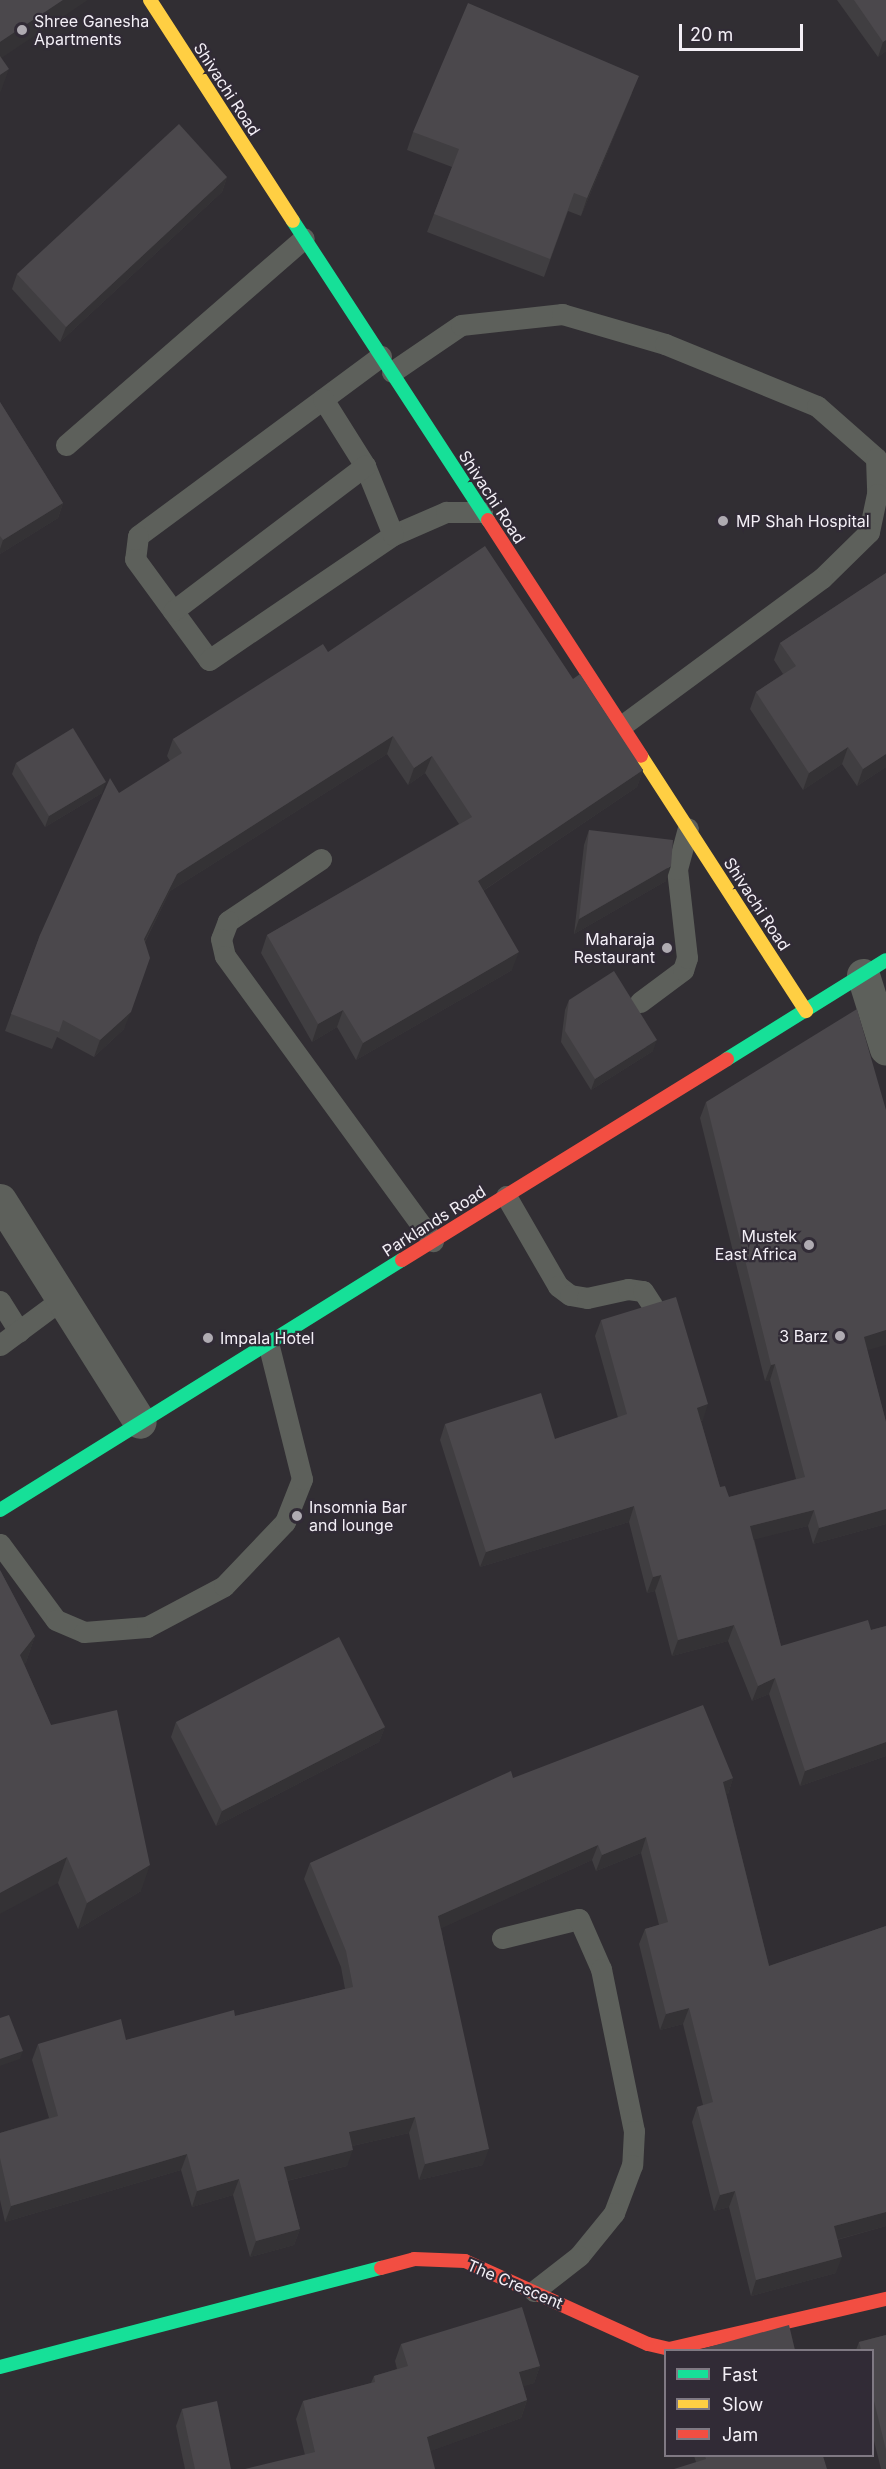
<!DOCTYPE html>
<style>
body{margin:0}
#map{position:relative;width:886px;height:2469px;overflow:hidden;background:#312e33;font-family:Inter,sans-serif}
div>[style]{position:absolute}
.lane>*{height:21px;margin:-10.5px;padding:0 10.5px;transform-origin:10.5px;border-radius:10.5px;background:#5d605b}
.street>*{height:33px;margin:-16.5px;padding:0 16.5px;transform-origin:16.5px;border-radius:16.5px;background:#5d605b}
.fast>*{height:14px;margin:-7px;padding:0 7px;transform-origin:7px;border-radius:7px;background:#16e098}
.slow>*{height:14px;margin:-7px;padding:0 7px;transform-origin:7px;border-radius:7px;background:#ffcf43}
.jam>*{height:14px;margin:-7px;padding:0 7px;transform-origin:7px;border-radius:7px;background:#f24e42}
.wall>*{inset:0;background:#403e41}
.shaded-wall>*{inset:0;background:#343235}
.building>*{inset:0;background:#4b484c}
.dots>*{width:16px;height:16px;translate:-50% -50%;box-sizing:border-box;border:3px solid #312b36;border-radius:50%}
span{translate:-50% -50%;white-space:nowrap;text-align:center;line-height:1.15;-webkit-text-stroke:4.5px #312b36;paint-order:stroke}
.poi-label{font-size:16px;color:#f3eff6}
.left{translate:0 -50%;text-align:left}
.right{translate:-100% -50%;text-align:right}
.street-label{font-size:16px;color:#f3eff6}
.legend{position:absolute;left:664px;top:2349px;width:210px;height:108px;box-sizing:border-box;background:#312b36;border:2px solid #7f7983;margin:0;padding:8px 10px;list-style:none;font-size:18px;color:#f3eff6}
.legend li{display:flex;align-items:center;gap:12px;height:30px}
.legend b{width:30px;border:2px solid #7f7983}
.scale{position:absolute;left:679px;top:24px;width:124px;height:27px;box-sizing:border-box;border:3px solid #f3eff6;border-top:0;padding-left:8px;font-size:18px;line-height:21px;white-space:nowrap;color:#f3eff6;-webkit-text-stroke:4px #312b36;paint-order:stroke}
</style>
<div id="map">
<div class="lane">
<div style="left:381px;top:356px;width:302px;rotate:143.5deg"></div>
<div style="left:138px;top:536px;width:23px;rotate:97deg"></div>
<div style="left:135px;top:559px;width:125px;rotate:53.8deg"></div>
<div style="left:209px;top:660px;width:222px;rotate:-34.2deg"></div>
<div style="left:393px;top:535px;width:58px;rotate:-23.5deg"></div>
<div style="left:446px;top:512px;width:36px"></div>
<div style="left:392px;top:372px;width:83px;rotate:-34.3deg"></div>
<div style="left:461px;top:325px;width:102px;rotate:-6.2deg"></div>
<div style="left:562px;top:314px;width:107px;rotate:16.2deg"></div>
<div style="left:665px;top:344px;width:164px;rotate:22.2deg"></div>
<div style="left:817px;top:406px;width:79px;rotate:41.4deg"></div>
<div style="left:876px;top:458px;width:36px;rotate:88deg"></div>
<div style="left:877px;top:494px;width:39px;rotate:102deg"></div>
<div style="left:869px;top:532px;width:66px;rotate:135.6deg"></div>
<div style="left:822px;top:578px;width:250px;rotate:143.6deg"></div>
<div style="left:323px;top:399px;width:79px;rotate:57.9deg"></div>
<div style="left:365px;top:466px;width:74px;rotate:67.9deg"></div>
<div style="left:66px;top:445px;width:315px;rotate:-41deg"></div>
<div style="left:173px;top:611px;width:241px;rotate:-37.1deg"></div>
<div style="left:321px;top:859px;width:112px;rotate:146.3deg"></div>
<div style="left:228px;top:921px;width:19px;rotate:111deg"></div>
<div style="left:221px;top:939px;width:17px;rotate:77deg"></div>
<div style="left:225px;top:956px;width:353px;rotate:53.9deg"></div>
<div style="left:640px;top:1002px;width:54px;rotate:-36.7deg"></div>
<div style="left:683px;top:970px;width:13px;rotate:-72deg"></div>
<div style="left:687px;top:958px;width:90px;rotate:-96.4deg"></div>
<div style="left:677px;top:869px;width:42px;rotate:-75deg"></div>
<div style="left:506px;top:1196px;width:104px;rotate:60deg"></div>
<div style="left:558px;top:1286px;width:15px;rotate:37deg"></div>
<div style="left:570px;top:1295px;width:17px;rotate:10deg"></div>
<div style="left:587px;top:1298px;width:42px;rotate:-12.4deg"></div>
<div style="left:628px;top:1289px;width:15px;rotate:8deg"></div>
<div style="left:643px;top:1291px;width:17px;rotate:57deg"></div>
<div style="left:0;top:1301px;width:36px;rotate:58deg"></div>
<div style="left:0;top:1345px;width:77px;rotate:-36.6deg"></div>
<div style="left:0;top:1544px;width:94px;rotate:53.6deg"></div>
<div style="left:56px;top:1620px;width:30px;rotate:23deg"></div>
<div style="left:84px;top:1632px;width:63px;rotate:-4.5deg"></div>
<div style="left:147px;top:1627px;width:87px;rotate:-28deg"></div>
<div style="left:224px;top:1586px;width:88px;rotate:-46.4deg"></div>
<div style="left:285px;top:1522px;width:46px;rotate:-68.4deg"></div>
<div style="left:302px;top:1479px;width:140px;rotate:-104deg"></div>
<div style="left:502px;top:1938px;width:79px;rotate:-13.9deg"></div>
<div style="left:579px;top:1919px;width:55px;rotate:66.3deg"></div>
<div style="left:601px;top:1969px;width:165px;rotate:78.5deg"></div>
<div style="left:634px;top:2131px;width:34px;rotate:93deg"></div>
<div style="left:632px;top:2165px;width:51px;rotate:110.6deg"></div>
<div style="left:614px;top:2213px;width:55px;rotate:129.1deg"></div>
<div style="left:579px;top:2256px;width:57px;rotate:142.1deg"></div>
</div>
<div class="street">
<div style="left:863px;top:975px;width:77px;rotate:72.7deg"></div>
<div style="left:0;top:1200px;width:262px;rotate:57.8deg"></div>
</div>
<div class="fast">
<div style="left:293px;top:221px;width:357px;rotate:56.9deg"></div>
<div style="left:727px;top:1059px;width:187px;rotate:-31.9deg"></div>
<div style="left:0;top:1510px;width:473px;rotate:-31.9deg"></div>
<div style="left:0;top:2367px;width:394px;rotate:-14.6deg"></div>
</div>
<div class="slow">
<div style="left:150px;top:0;width:263px;rotate:57.1deg"></div>
<div style="left:641px;top:756px;width:304px;rotate:57.1deg"></div>
</div>
<div class="jam">
<div style="left:488px;top:520px;width:281px;rotate:57deg"></div>
<div style="left:402px;top:1260px;width:382px;rotate:-31.7deg"></div>
<div style="left:381px;top:2268px;width:34px;rotate:-15deg"></div>
<div style="left:414px;top:2259px;width:51px;rotate:2.2deg"></div>
<div style="left:465px;top:2261px;width:201px;rotate:24.4deg"></div>
<div style="left:648px;top:2344px;width:22px;rotate:13deg"></div>
<div style="left:669px;top:2349px;width:223px;rotate:-13deg"></div>
</div>
<div class="wall">
<div style="clip-path:polygon(837px 0,886px 0,886px 51px,878px 57px)"></div>
<div style="clip-path:polygon(632px 93px,581px 216px,568px 211px,544px 277px,427px 232px,452px 167px,407px 150px,413px 132px)"></div>
<div style="clip-path:polygon(227px 177px,222px 192px,60px 342px,12px 289px,17px 274px)"></div>
<div style="clip-path:polygon(0 402px,63px 503px,58px 518px,0 554px)"></div>
<div style="clip-path:polygon(886px 573px,886px 767px,857px 786px,842px 764px,803px 790px,750px 709px,756px 692px,783px 674px,774px 660px,780px 643px)"></div>
<div style="clip-path:polygon(328px 652px,573px 679px,643px 770px,637px 787px,483px 891px,512px 970px,356px 1060px,337px 1027px,312px 1042px,261px 953px,267px 935px,459px 824px,425px 773px,408px 785px,387px 754px,170px 891px,145px 942px,124px 1029px,94px 1057px,57px 1037px,52px 1049px,5px 1031px,40px 935px,170px 761px,167px 756px,173px 739px)"></div>
<div style="clip-path:polygon(16px 763px,102px 793px,45px 827px,12px 774px)"></div>
<div style="clip-path:polygon(589px 830px,666px 881px,574px 934px,584px 845px)"></div>
<div style="clip-path:polygon(569px 1000px,653px 1051px,591px 1090px,561px 1042px,565px 1010px)"></div>
<div style="clip-path:polygon(706px 1102px,867px 1350px,886px 1422px,886px 1524px,813px 1544px,808px 1526px,754px 1539px,781px 1646px,871px 1630px,886px 1626px,886px 1756px,800px 1786px,769px 1694px,752px 1701px,728px 1641px,672px 1656px,655px 1591px,647px 1593px,629px 1522px,480px 1567px,440px 1440px,445px 1424px,555px 1439px,618px 1418px,595px 1336px,601px 1320px,703px 1420px,701px 1421px,720px 1487px,729px 1497px,796px 1479px,770px 1380px,765px 1381px,700px 1118px)"></div>
<div style="clip-path:polygon(0 1570px,35px 1636px,26px 1662px,24px 1664px,51px 1725px,141px 1891px,78px 1929px,58px 1883px)"></div>
<div style="clip-path:polygon(176px 1722px,385px 1727px,379px 1742px,216px 1826px,171px 1737px)"></div>
<div style="clip-path:polygon(513px 1778px,733px 1778px,728px 1794px,726px 1794px,769px 1966px,886px 1926px,886px 2226px,837px 2240px,836px 2273px,751px 2296px,729px 2207px,714px 2211px,692px 2122px,697px 2107px,703px 2105px,683px 2024px,660px 2030px,639px 1944px,645px 1929px,659px 1925px,641px 1853px,596px 1871px,592px 1860px,441px 1928px,483px 2165px,419px 2180px,409px 2133px,352px 2146px,347px 2166px,287px 2181px,300px 2229px,294px 2245px,250px 2257px,233px 2195px,192px 2207px,181px 2170px,5px 2222px,0 2200px,0 2133px,49px 2118px,32px 2060px,38px 2044px,126px 2040px,235px 2016px,345px 1989px,341px 1967px,304px 1879px,310px 1863px)"></div>
<div style="clip-path:polygon(886px 2335px,886px 2469px,881px 2469px,873px 2437px,873px 2350px,856px 2350px,859px 2342px)"></div>
<div style="clip-path:polygon(401px 2344px,540px 2366px,534px 2383px,523px 2386px,527px 2400px,521px 2418px,430px 2451px,305px 2455px,296px 2419px,303px 2401px,371px 2383px,374px 2376px,397px 2369px,395px 2361px)"></div>
<div style="clip-path:polygon(182px 2409px,231px 2469px,185px 2469px,176px 2426px)"></div>
<div style="clip-path:polygon(694px 2456px,823px 2456px,696px 2462px)"></div>
</div>
<div class="shaded-wall">
<div style="clip-path:polygon(63px 0,88px 0,0 59px,0 42px)"></div>
<div style="clip-path:polygon(886px 40px,886px 51px,878px 57px,883px 42px)"></div>
<div style="clip-path:polygon(9px 69px,1px 91px,0 92px,0 75px)"></div>
<div style="clip-path:polygon(639px 76px,632px 93px,581px 216px,587px 198px)"></div>
<div style="clip-path:polygon(227px 177px,222px 192px,60px 342px,66px 327px)"></div>
<div style="clip-path:polygon(63px 503px,58px 518px,0 554px,0 549px,3px 540px)"></div>
<div style="clip-path:polygon(393px 736px,387px 754px,170px 891px,137px 957px,144px 939px,177px 874px)"></div>
<div style="clip-path:polygon(848px 747px,842px 764px,803px 790px,809px 773px)"></div>
<div style="clip-path:polygon(886px 754px,886px 767px,857px 786px,863px 769px)"></div>
<div style="clip-path:polygon(432px 756px,425px 773px,408px 785px,414px 768px)"></div>
<div style="clip-path:polygon(643px 770px,637px 787px,472px 898px,478px 881px)"></div>
<div style="clip-path:polygon(106px 782px,102px 793px,45px 827px,49px 816px)"></div>
<div style="clip-path:polygon(671px 866px,666px 881px,574px 934px,579px 919px)"></div>
<div style="clip-path:polygon(519px 952px,512px 970px,356px 1060px,363px 1043px)"></div>
<div style="clip-path:polygon(343px 1010px,337px 1027px,312px 1042px,318px 1024px)"></div>
<div style="clip-path:polygon(131px 1012px,124px 1029px,94px 1057px,100px 1040px)"></div>
<div style="clip-path:polygon(657px 1040px,653px 1051px,591px 1090px,595px 1079px)"></div>
<div style="clip-path:polygon(886px 1330px,886px 1345px,858px 1353px,864px 1337px)"></div>
<div style="clip-path:polygon(775px 1364px,770px 1380px,765px 1381px,771px 1365px)"></div>
<div style="clip-path:polygon(708px 1404px,703px 1420px,691px 1424px,697px 1408px)"></div>
<div style="clip-path:polygon(634px 1506px,629px 1522px,480px 1567px,486px 1552px)"></div>
<div style="clip-path:polygon(886px 1509px,886px 1524px,813px 1544px,819px 1528px)"></div>
<div style="clip-path:polygon(814px 1510px,808px 1526px,745px 1542px,750px 1526px)"></div>
<div style="clip-path:polygon(661px 1575px,655px 1591px,647px 1593px,653px 1577px)"></div>
<div style="clip-path:polygon(734px 1625px,728px 1641px,672px 1656px,678px 1640px)"></div>
<div style="clip-path:polygon(35px 1636px,26px 1662px,11px 1681px,20px 1655px)"></div>
<div style="clip-path:polygon(775px 1678px,769px 1694px,752px 1701px,758px 1686px)"></div>
<div style="clip-path:polygon(385px 1727px,379px 1742px,216px 1826px,222px 1811px)"></div>
<div style="clip-path:polygon(886px 1742px,886px 1756px,800px 1786px,805px 1771px)"></div>
<div style="clip-path:polygon(733px 1778px,728px 1794px,717px 1798px,723px 1782px)"></div>
<div style="clip-path:polygon(646px 1837px,641px 1853px,596px 1871px,602px 1855px)"></div>
<div style="clip-path:polygon(598px 1845px,592px 1860px,433px 1932px,438px 1916px)"></div>
<div style="clip-path:polygon(67px 1857px,58px 1883px,0 1914px,0 1893px)"></div>
<div style="clip-path:polygon(150px 1865px,141px 1891px,78px 1929px,87px 1903px)"></div>
<div style="clip-path:polygon(689px 2008px,683px 2024px,660px 2030px,666px 2014px)"></div>
<div style="clip-path:polygon(23px 2051px,20px 2059px,0 2066px,0 2059px)"></div>
<div style="clip-path:polygon(415px 2117px,409px 2133px,343px 2148px,349px 2132px)"></div>
<div style="clip-path:polygon(489px 2149px,483px 2165px,419px 2180px,425px 2164px)"></div>
<div style="clip-path:polygon(353px 2150px,347px 2166px,278px 2183px,284px 2167px)"></div>
<div style="clip-path:polygon(187px 2154px,181px 2170px,5px 2222px,11px 2206px)"></div>
<div style="clip-path:polygon(239px 2179px,233px 2195px,192px 2207px,197px 2191px)"></div>
<div style="clip-path:polygon(735px 2191px,729px 2207px,714px 2211px,720px 2195px)"></div>
<div style="clip-path:polygon(886px 2212px,886px 2226px,828px 2242px,834px 2226px)"></div>
<div style="clip-path:polygon(300px 2229px,294px 2245px,250px 2257px,256px 2241px)"></div>
<div style="clip-path:polygon(842px 2257px,836px 2273px,751px 2296px,756px 2280px)"></div>
<div style="clip-path:polygon(540px 2366px,534px 2383px,513px 2390px,519px 2372px)"></div>
<div style="clip-path:polygon(527px 2400px,521px 2418px,420px 2455px,427px 2437px)"></div>
</div>
<div class="building">
<div style="clip-path:polygon(0 0,63px 0,0 42px)"></div>
<div style="clip-path:polygon(854px 0,886px 0,886px 40px,883px 42px)"></div>
<div style="clip-path:polygon(468px 3px,639px 76px,587px 198px,574px 193px,550px 259px,434px 214px,459px 149px,413px 132px)"></div>
<div style="clip-path:polygon(0 56px,9px 69px,0 75px)"></div>
<div style="clip-path:polygon(179px 124px,227px 177px,66px 327px,17px 274px)"></div>
<div style="clip-path:polygon(0 402px,63px 503px,3px 540px,0 536px)"></div>
<div style="clip-path:polygon(485px 546px,573px 679px,580px 674px,643px 770px,478px 881px,519px 952px,363px 1043px,343px 1010px,318px 1024px,267px 935px,472px 817px,432px 756px,414px 768px,393px 736px,177px 874px,144px 939px,150px 958px,131px 1012px,100px 1040px,63px 1020px,59px 1032px,11px 1014px,40px 935px,110px 778px,119px 793px,182px 753px,173px 739px,323px 644px,328px 652px)"></div>
<div style="clip-path:polygon(886px 573px,886px 754px,863px 769px,848px 747px,809px 773px,756px 692px,796px 666px,780px 643px)"></div>
<div style="clip-path:polygon(73px 728px,106px 782px,49px 816px,16px 763px)"></div>
<div style="clip-path:polygon(589px 830px,673px 840px,671px 866px,579px 919px)"></div>
<div style="clip-path:polygon(614px 971px,657px 1040px,595px 1079px,565px 1031px,569px 1000px)"></div>
<div style="clip-path:polygon(857px 1009px,886px 1110px,886px 1330px,864px 1337px,886px 1422px,886px 1509px,819px 1528px,814px 1510px,750px 1526px,781px 1646px,868px 1620px,871px 1630px,886px 1626px,886px 1742px,805px 1771px,775px 1678px,758px 1686px,734px 1625px,678px 1640px,661px 1575px,653px 1577px,634px 1506px,486px 1552px,445px 1424px,541px 1393px,555px 1439px,627px 1414px,601px 1320px,676px 1297px,708px 1404px,697px 1408px,720px 1487px,725px 1486px,729px 1497px,805px 1477px,775px 1364px,771px 1365px,706px 1102px)"></div>
<div style="clip-path:polygon(0 1570px,35px 1636px,20px 1655px,51px 1725px,117px 1710px,150px 1865px,87px 1903px,67px 1857px,0 1893px)"></div>
<div style="clip-path:polygon(339px 1637px,385px 1727px,222px 1811px,176px 1722px)"></div>
<div style="clip-path:polygon(703px 1705px,733px 1778px,723px 1782px,769px 1966px,886px 1926px,886px 2212px,834px 2226px,842px 2257px,756px 2280px,735px 2191px,720px 2195px,697px 2107px,713px 2102px,689px 2008px,666px 2014px,645px 1929px,668px 1922px,646px 1837px,602px 1855px,598px 1845px,438px 1916px,489px 2149px,425px 2164px,415px 2117px,349px 2132px,353px 2150px,284px 2167px,300px 2229px,256px 2241px,239px 2179px,197px 2191px,187px 2154px,11px 2206px,0 2158px,0 2133px,58px 2116px,38px 2044px,121px 2019px,126px 2040px,234px 2010px,235px 2016px,353px 1987px,346px 1951px,310px 1863px,511px 1771px,513px 1778px)"></div>
<div style="clip-path:polygon(9px 2015px,23px 2051px,0 2059px,0 2018px)"></div>
<div style="clip-path:polygon(522px 2307px,540px 2366px,519px 2372px,527px 2400px,427px 2437px,435px 2469px,245px 2469px,315px 2452px,303px 2401px,375px 2382px,374px 2376px,408px 2366px,401px 2344px)"></div>
<div style="clip-path:polygon(789px 2325px,795px 2350px,698px 2350px)"></div>
<div style="clip-path:polygon(886px 2335px,886px 2450px,873px 2397px,873px 2350px,861px 2350px,859px 2342px)"></div>
<div style="clip-path:polygon(217px 2401px,231px 2469px,195px 2469px,182px 2409px)"></div>
<div style="clip-path:polygon(705px 2456px,823px 2456px,827px 2469px,674px 2469px,706px 2459px)"></div>
</div>
<div class="dots">
<div style="left:22px;top:30px;background:#afabb2"></div>
<div style="left:723px;top:521px;background:#afabb2"></div>
<div style="left:667px;top:948px;background:#afabb2"></div>
<div style="left:809px;top:1245px;background:#afabb2"></div>
<div style="left:840px;top:1336px;background:#afabb2"></div>
<div style="left:208px;top:1338px;background:#afabb2"></div>
<div style="left:297px;top:1516px;background:#afabb2"></div>
</div>
<div class="poi-label">
<span class="left" style="left:34px;top:30px">Shree Ganesha<br>Apartments</span>
<span class="left" style="left:736px;top:521px">MP Shah Hospital</span>
<span class="right" style="left:655px;top:948px">Maharaja<br>Restaurant</span>
<span class="right" style="left:797px;top:1245px">Mustek<br>East Africa</span>
<span class="right" style="left:828px;top:1336px">3 Barz</span>
<span class="left" style="left:220px;top:1338px">Impala Hotel</span>
<span class="left" style="left:309px;top:1516px">Insomnia Bar<br>and lounge</span>
</div>
<div class="street-label">
<span style="left:227px;top:89px;rotate:57deg">Shivachi Road</span>
<span style="left:492px;top:497px;rotate:57deg">Shivachi Road</span>
<span style="left:757px;top:904px;rotate:57deg">Shivachi Road</span>
<span style="left:434px;top:1221px;rotate:-32deg">Parklands Road</span>
<span style="left:515px;top:2284px;rotate:23deg">The Crescent</span>
</div>
<ul class="legend">
<li><b style="height:8px;background:#16e098"></b>Fast</li>
<li><b style="height:8px;background:#ffcf43"></b>Slow</li>
<li><b style="height:8px;background:#f24e42"></b>Jam</li>
</ul>
<div class="scale">20 m</div>
</div>
